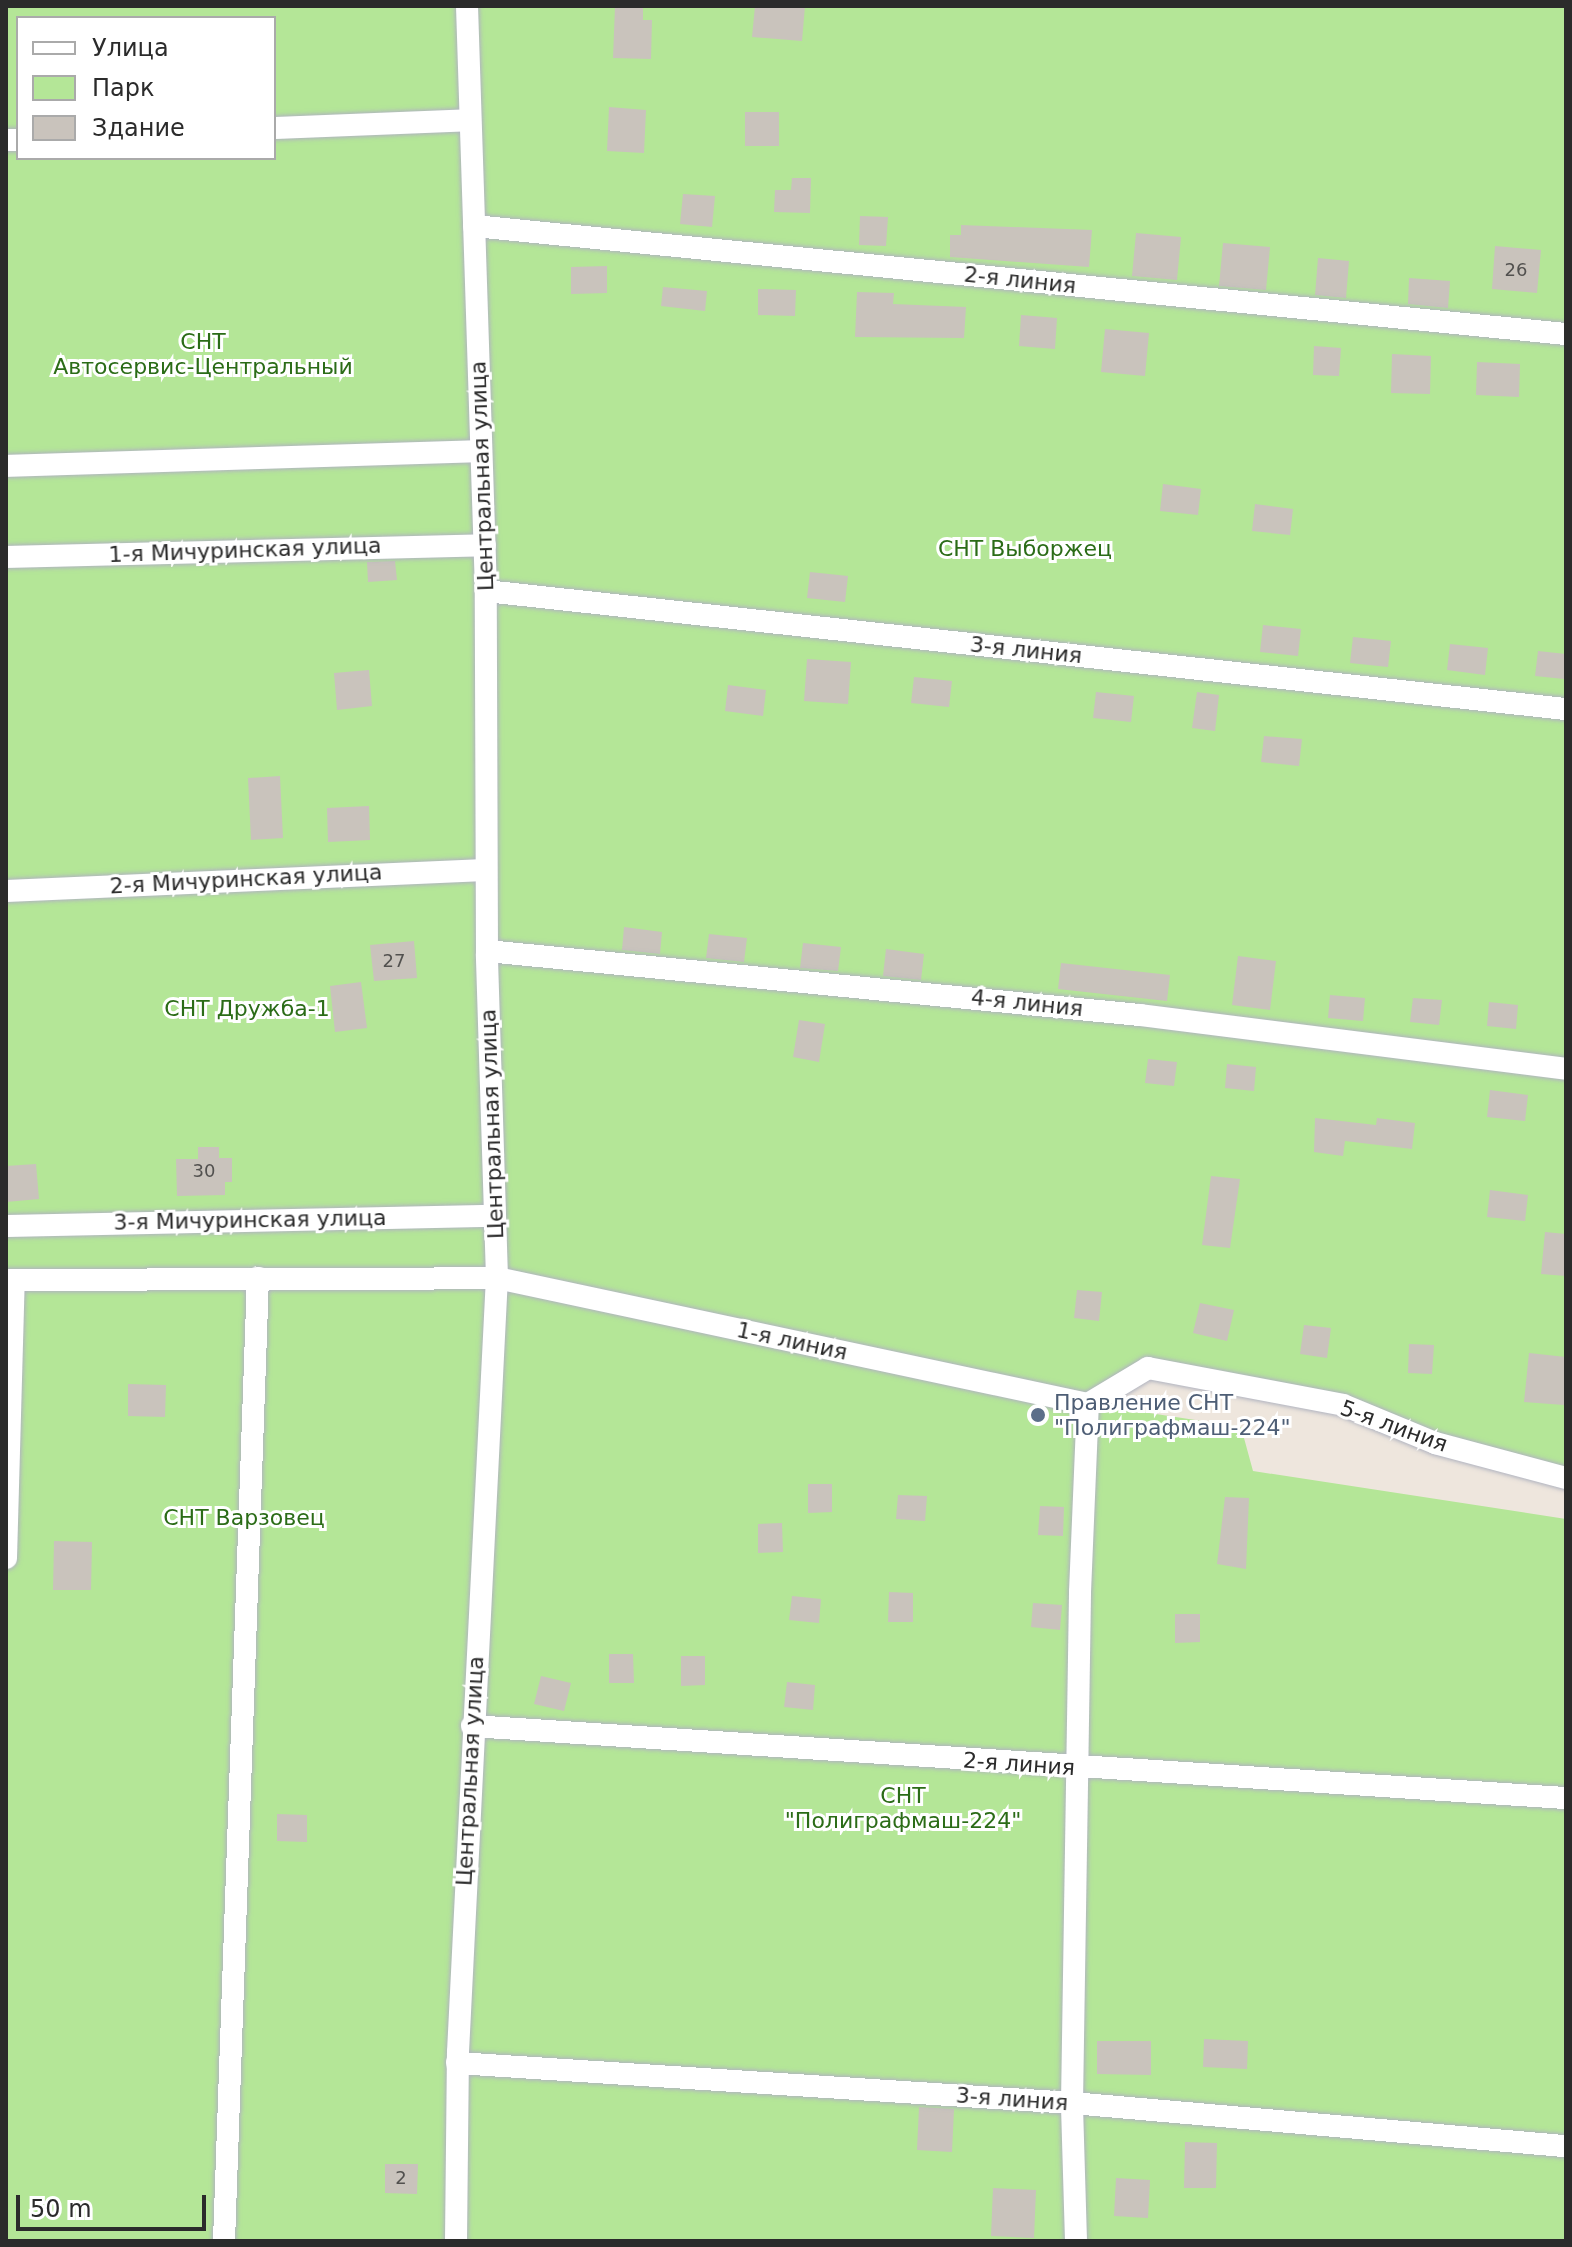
<!DOCTYPE html>
<meta charset="utf-8">
<style>
body{margin:0}
#map{position:relative;width:1572px;height:2247px;overflow:hidden;background:#eee6dd;font-family:"DejaVu Sans",sans-serif}
div>[style]{position:absolute}
.green>*{inset:0;background:#b4e697}
.building>*{inset:0;background:#c9c3bc}
.roads{filter:drop-shadow(0 0 2px #b1b4c0) drop-shadow(0 0 2px #b1b4c0)}
.street>*{height:22px;margin:-11px;padding:0 11px;transform-origin:11px;border-radius:11px;background:#fff}
.dots>*{width:22px;height:22px;translate:-50% -50%;box-sizing:border-box;border:4px solid #fff;border-radius:50%}
span{translate:-50% -50%;white-space:nowrap;text-align:center;line-height:1.15;-webkit-text-stroke:6px #fff;paint-order:stroke}
.number-label{font-size:18px;color:#52514f}
.number-label span{-webkit-text-stroke-width:0}
.street-label{font-size:22px;color:#2b2b2b}
.park-label{font-size:22px;color:#2b6c17}
.service-label{font-size:22px;color:#4e5e75}
.left{translate:0 -50%;text-align:left}
.frame{position:absolute;inset:0;border:8px solid #2b2b2b;pointer-events:none}
.legend{position:absolute;left:16px;top:16px;width:260px;height:144px;box-sizing:border-box;background:#fff;border:2px solid #aaa;margin:0;padding:10px 14px;list-style:none;font-size:24px;color:#2b2b2b}
.legend li{display:flex;align-items:center;gap:16px;height:40px}
.legend b{width:40px;border:2px solid #aaa}
.scale{position:absolute;left:16px;top:2195px;width:190px;height:36px;box-sizing:border-box;border:4px solid #2b2b2b;border-top:0;padding-left:10px;font-size:24px;line-height:28px;white-space:nowrap;color:#2b2b2b;-webkit-text-stroke:6px #fff;paint-order:stroke}
</style>
<div id="map">
<div class="green">
<div style="clip-path:polygon(evenodd,6px 6px,1566px 6px,1566px 1478px,1346px 1413px,1148px 1368px,1084px 1403px,1241px 1427px,1253px 1471px,1566px 1519px,1566px 2241px,6px 2241px,6px 6px,18px 18px,274px 18px,274px 158px,18px 158px,18px 18px)"></div>
</div>
<div class="building">
<div style="clip-path:polygon(615px 6px,643px 6px,643px 20px,652px 20px,651px 59px,613px 58px)"></div>
<div style="clip-path:polygon(755px 6px,805px 6px,802px 41px,752px 37px)"></div>
<div style="clip-path:polygon(609px 107px,646px 110px,644px 153px,607px 151px)"></div>
<div style="clip-path:polygon(745px 112px,779px 112px,779px 146px,745px 146px)"></div>
<div style="clip-path:polygon(792px 178px,811px 178px,810px 213px,774px 212px,775px 190px,791px 190px)"></div>
<div style="clip-path:polygon(683px 194px,715px 196px,712px 227px,680px 224px)"></div>
<div style="clip-path:polygon(860px 216px,888px 217px,886px 246px,859px 245px)"></div>
<div style="clip-path:polygon(961px 225px,1092px 230px,1089px 267px,950px 257px,950px 235px,961px 235px)"></div>
<div style="clip-path:polygon(1136px 233px,1181px 237px,1177px 280px,1132px 276px)"></div>
<div style="clip-path:polygon(1223px 243px,1270px 247px,1266px 290px,1219px 286px)"></div>
<div style="clip-path:polygon(1495px 246px,1541px 250px,1537px 293px,1492px 289px)"></div>
<div style="clip-path:polygon(1318px 258px,1349px 261px,1346px 298px,1315px 295px)"></div>
<div style="clip-path:polygon(607px 266px,607px 293px,571px 294px,571px 267px)"></div>
<div style="clip-path:polygon(1409px 278px,1450px 281px,1448px 308px,1408px 304px)"></div>
<div style="clip-path:polygon(663px 287px,707px 291px,705px 311px,661px 306px)"></div>
<div style="clip-path:polygon(758px 289px,796px 290px,795px 316px,758px 315px)"></div>
<div style="clip-path:polygon(857px 292px,894px 293px,893px 304px,966px 307px,964px 338px,855px 337px)"></div>
<div style="clip-path:polygon(1021px 315px,1057px 318px,1055px 349px,1019px 346px)"></div>
<div style="clip-path:polygon(1105px 329px,1149px 333px,1145px 376px,1101px 372px)"></div>
<div style="clip-path:polygon(1314px 346px,1341px 348px,1339px 376px,1313px 375px)"></div>
<div style="clip-path:polygon(1392px 354px,1431px 356px,1430px 394px,1391px 393px)"></div>
<div style="clip-path:polygon(1477px 362px,1520px 364px,1519px 397px,1476px 395px)"></div>
<div style="clip-path:polygon(1163px 484px,1201px 489px,1198px 515px,1160px 511px)"></div>
<div style="clip-path:polygon(1255px 504px,1293px 509px,1290px 535px,1252px 531px)"></div>
<div style="clip-path:polygon(395px 561px,397px 580px,368px 582px,367px 562px)"></div>
<div style="clip-path:polygon(810px 572px,848px 576px,845px 602px,807px 598px)"></div>
<div style="clip-path:polygon(1263px 625px,1301px 629px,1298px 656px,1260px 652px)"></div>
<div style="clip-path:polygon(1353px 637px,1391px 641px,1388px 667px,1350px 663px)"></div>
<div style="clip-path:polygon(1450px 644px,1488px 648px,1485px 675px,1447px 670px)"></div>
<div style="clip-path:polygon(1538px 651px,1566px 654px,1564px 679px,1535px 676px)"></div>
<div style="clip-path:polygon(807px 659px,851px 662px,848px 704px,804px 701px)"></div>
<div style="clip-path:polygon(369px 670px,372px 706px,337px 710px,334px 673px)"></div>
<div style="clip-path:polygon(914px 677px,952px 681px,949px 707px,911px 703px)"></div>
<div style="clip-path:polygon(728px 685px,766px 690px,763px 716px,725px 711px)"></div>
<div style="clip-path:polygon(1096px 692px,1134px 696px,1131px 722px,1093px 718px)"></div>
<div style="clip-path:polygon(1197px 692px,1219px 695px,1215px 731px,1192px 728px)"></div>
<div style="clip-path:polygon(1264px 736px,1302px 739px,1299px 766px,1261px 762px)"></div>
<div style="clip-path:polygon(280px 776px,283px 838px,251px 840px,248px 778px)"></div>
<div style="clip-path:polygon(369px 806px,370px 840px,328px 842px,327px 808px)"></div>
<div style="clip-path:polygon(624px 927px,662px 932px,660px 954px,622px 950px)"></div>
<div style="clip-path:polygon(709px 934px,747px 938px,744px 962px,706px 958px)"></div>
<div style="clip-path:polygon(414px 941px,417px 978px,374px 981px,370px 945px)"></div>
<div style="clip-path:polygon(803px 943px,841px 947px,838px 971px,800px 968px)"></div>
<div style="clip-path:polygon(886px 949px,924px 954px,921px 980px,883px 976px)"></div>
<div style="clip-path:polygon(1238px 956px,1276px 961px,1270px 1010px,1232px 1005px)"></div>
<div style="clip-path:polygon(1061px 963px,1170px 975px,1167px 1001px,1058px 989px)"></div>
<div style="clip-path:polygon(361px 982px,367px 1028px,335px 1032px,330px 986px)"></div>
<div style="clip-path:polygon(1330px 995px,1365px 998px,1363px 1021px,1328px 1018px)"></div>
<div style="clip-path:polygon(1413px 998px,1442px 1000px,1439px 1025px,1410px 1022px)"></div>
<div style="clip-path:polygon(1489px 1002px,1518px 1005px,1516px 1029px,1487px 1026px)"></div>
<div style="clip-path:polygon(799px 1020px,825px 1024px,819px 1062px,793px 1057px)"></div>
<div style="clip-path:polygon(1148px 1059px,1177px 1062px,1174px 1086px,1145px 1083px)"></div>
<div style="clip-path:polygon(1227px 1064px,1256px 1067px,1254px 1091px,1225px 1088px)"></div>
<div style="clip-path:polygon(1490px 1090px,1528px 1095px,1525px 1121px,1487px 1117px)"></div>
<div style="clip-path:polygon(1315px 1118px,1376px 1125px,1377px 1118px,1415px 1123px,1412px 1149px,1345px 1141px,1343px 1156px,1314px 1152px)"></div>
<div style="clip-path:polygon(198px 1147px,219px 1147px,219px 1158px,232px 1158px,232px 1182px,225px 1182px,225px 1195px,177px 1196px,176px 1159px,198px 1159px)"></div>
<div style="clip-path:polygon(36px 1164px,39px 1199px,6px 1202px,6px 1166px)"></div>
<div style="clip-path:polygon(1211px 1176px,1240px 1179px,1230px 1248px,1202px 1245px)"></div>
<div style="clip-path:polygon(1490px 1190px,1528px 1195px,1525px 1221px,1487px 1217px)"></div>
<div style="clip-path:polygon(1545px 1232px,1566px 1234px,1566px 1276px,1541px 1274px)"></div>
<div style="clip-path:polygon(1077px 1290px,1102px 1292px,1099px 1321px,1074px 1318px)"></div>
<div style="clip-path:polygon(1200px 1303px,1234px 1310px,1227px 1341px,1193px 1333px)"></div>
<div style="clip-path:polygon(1304px 1325px,1331px 1328px,1327px 1358px,1300px 1354px)"></div>
<div style="clip-path:polygon(1409px 1344px,1434px 1345px,1432px 1374px,1408px 1373px)"></div>
<div style="clip-path:polygon(1529px 1353px,1566px 1357px,1564px 1405px,1524px 1402px)"></div>
<div style="clip-path:polygon(128px 1384px,166px 1385px,165px 1417px,128px 1416px)"></div>
<div style="clip-path:polygon(808px 1484px,832px 1484px,832px 1512px,808px 1513px)"></div>
<div style="clip-path:polygon(898px 1495px,927px 1496px,925px 1521px,896px 1519px)"></div>
<div style="clip-path:polygon(1225px 1497px,1249px 1498px,1246px 1569px,1217px 1564px)"></div>
<div style="clip-path:polygon(1040px 1506px,1064px 1507px,1063px 1536px,1038px 1535px)"></div>
<div style="clip-path:polygon(782px 1523px,783px 1552px,758px 1553px,758px 1524px)"></div>
<div style="clip-path:polygon(54px 1541px,92px 1542px,91px 1590px,53px 1590px)"></div>
<div style="clip-path:polygon(889px 1592px,913px 1593px,913px 1622px,888px 1622px)"></div>
<div style="clip-path:polygon(792px 1596px,821px 1599px,819px 1623px,789px 1620px)"></div>
<div style="clip-path:polygon(1033px 1603px,1062px 1605px,1060px 1630px,1031px 1627px)"></div>
<div style="clip-path:polygon(1175px 1614px,1200px 1614px,1200px 1642px,1175px 1643px)"></div>
<div style="clip-path:polygon(609px 1654px,633px 1654px,634px 1683px,609px 1683px)"></div>
<div style="clip-path:polygon(681px 1656px,705px 1656px,705px 1685px,681px 1686px)"></div>
<div style="clip-path:polygon(541px 1676px,571px 1683px,564px 1711px,534px 1704px)"></div>
<div style="clip-path:polygon(787px 1682px,815px 1685px,813px 1710px,784px 1707px)"></div>
<div style="clip-path:polygon(277px 1814px,307px 1815px,307px 1842px,277px 1841px)"></div>
<div style="clip-path:polygon(1204px 2039px,1248px 2041px,1247px 2069px,1203px 2067px)"></div>
<div style="clip-path:polygon(1097px 2041px,1151px 2041px,1151px 2075px,1097px 2074px)"></div>
<div style="clip-path:polygon(919px 2107px,954px 2109px,952px 2152px,917px 2150px)"></div>
<div style="clip-path:polygon(1185px 2142px,1217px 2143px,1216px 2188px,1184px 2188px)"></div>
<div style="clip-path:polygon(385px 2164px,418px 2164px,417px 2194px,385px 2193px)"></div>
<div style="clip-path:polygon(1116px 2178px,1150px 2180px,1148px 2218px,1114px 2216px)"></div>
<div style="clip-path:polygon(993px 2188px,1036px 2190px,1034px 2238px,991px 2236px)"></div>
</div>
<div class="roads">
<div class="street">
<div style="left:274px;top:128px;width:196px;rotate:-2.3deg"></div>
<div style="left:6px;top:140px;width:12px"></div>
<div style="left:474px;top:226px;width:1097px;rotate:5.65deg"></div>
<div style="left:6px;top:466px;width:475px;rotate:-1.8deg"></div>
<div style="left:6px;top:557px;width:479px;rotate:-1.4deg"></div>
<div style="left:486px;top:591px;width:1086px;rotate:6.24deg"></div>
<div style="left:6px;top:891px;width:480px;rotate:-2.5deg"></div>
<div style="left:487px;top:951px;width:656px;rotate:5.6deg"></div>
<div style="left:1140px;top:1015px;width:429px;rotate:7.2deg"></div>
<div style="left:6px;top:1226px;width:489px;rotate:-1.2deg"></div>
<div style="left:6px;top:1280px;width:491px;rotate:-0.2deg"></div>
<div style="left:497px;top:1278px;width:604px;rotate:12.04deg"></div>
<div style="left:1088px;top:1404px;width:70px;rotate:-31deg"></div>
<div style="left:1148px;top:1368px;width:198px;rotate:10.7deg"></div>
<div style="left:1343px;top:1405px;width:100px;rotate:22.4deg"></div>
<div style="left:1435px;top:1443px;width:136px;rotate:15deg"></div>
<div style="left:6px;top:1558px;width:278px;rotate:-88.4deg"></div>
<div style="left:472px;top:1726px;width:1096px;rotate:3.77deg"></div>
<div style="left:457px;top:2063px;width:616px;rotate:3.72deg"></div>
<div style="left:1072px;top:2103px;width:496px;rotate:5deg"></div>
<div style="left:224px;top:2241px;width:964px;rotate:-87.98deg"></div>
<div style="left:456px;top:2241px;width:189px;rotate:-89.4deg"></div>
<div style="left:458px;top:2052px;width:775px;rotate:-87.12deg"></div>
<div style="left:497px;top:1278px;width:324px;rotate:-91.8deg"></div>
<div style="left:487px;top:954px;width:363px;rotate:-90.2deg"></div>
<div style="left:486px;top:591px;width:585px;rotate:-91.86deg"></div>
<div style="left:1076px;top:2241px;width:138px;rotate:-91.7deg"></div>
<div style="left:1072px;top:2103px;width:511px;rotate:-89.1deg"></div>
<div style="left:1080px;top:1592px;width:188px;rotate:-87.6deg"></div>
</div>
</div>
<div class="dots">
<div style="left:1038px;top:1415px;background:#5c6f8a"></div>
</div>
<div class="number-label">
<span style="left:1516px;top:270px">26</span>
<span style="left:394px;top:961px">27</span>
<span style="left:204px;top:1171px">30</span>
<span style="left:401px;top:2178px">2</span>
</div>
<div class="street-label">
<span style="left:1020px;top:280px;rotate:6deg">2-я линия</span>
<span style="left:482px;top:476px;rotate:-92deg">Центральная улица</span>
<span style="left:245px;top:550px;rotate:-2deg">1-я Мичуринская улица</span>
<span style="left:1026px;top:650px;rotate:6deg">3-я линия</span>
<span style="left:246px;top:879px;rotate:-3deg">2-я Мичуринская улица</span>
<span style="left:1027px;top:1003px;rotate:6deg">4-я линия</span>
<span style="left:492px;top:1124px;rotate:-92deg">Центральная улица</span>
<span style="left:250px;top:1220px;rotate:-1deg">3-я Мичуринская улица</span>
<span style="left:792px;top:1341px;rotate:12deg">1-я линия</span>
<span style="left:1394px;top:1426px;rotate:20deg">5-я линия</span>
<span style="left:1019px;top:1764px;rotate:4deg">2-я линия</span>
<span style="left:470px;top:1771px;rotate:-87deg">Центральная улица</span>
<span style="left:1012px;top:2099px;rotate:4deg">3-я линия</span>
</div>
<div class="park-label">
<span style="left:203px;top:354px">СНТ<br>Автосервис-Центральный</span>
<span style="left:1025px;top:549px">СНТ Выборжец</span>
<span style="left:247px;top:1009px">СНТ Дружба-1</span>
<span style="left:244px;top:1518px">СНТ Варзовец</span>
<span style="left:903px;top:1808px">СНТ<br>"Полиграфмаш-224"</span>
</div>
<div class="service-label">
<span class="left" style="left:1054px;top:1415px">Правление СНТ<br>"Полиграфмаш-224"</span>
</div>
<div class="frame"></div>
<ul class="legend">
<li><b style="height:10px;background:#fff"></b>Улица</li>
<li><b style="height:22px;background:#b4e697"></b>Парк</li>
<li><b style="height:22px;background:#c9c3bc"></b>Здание</li>
</ul>
<div class="scale">50 m</div>
</div>
